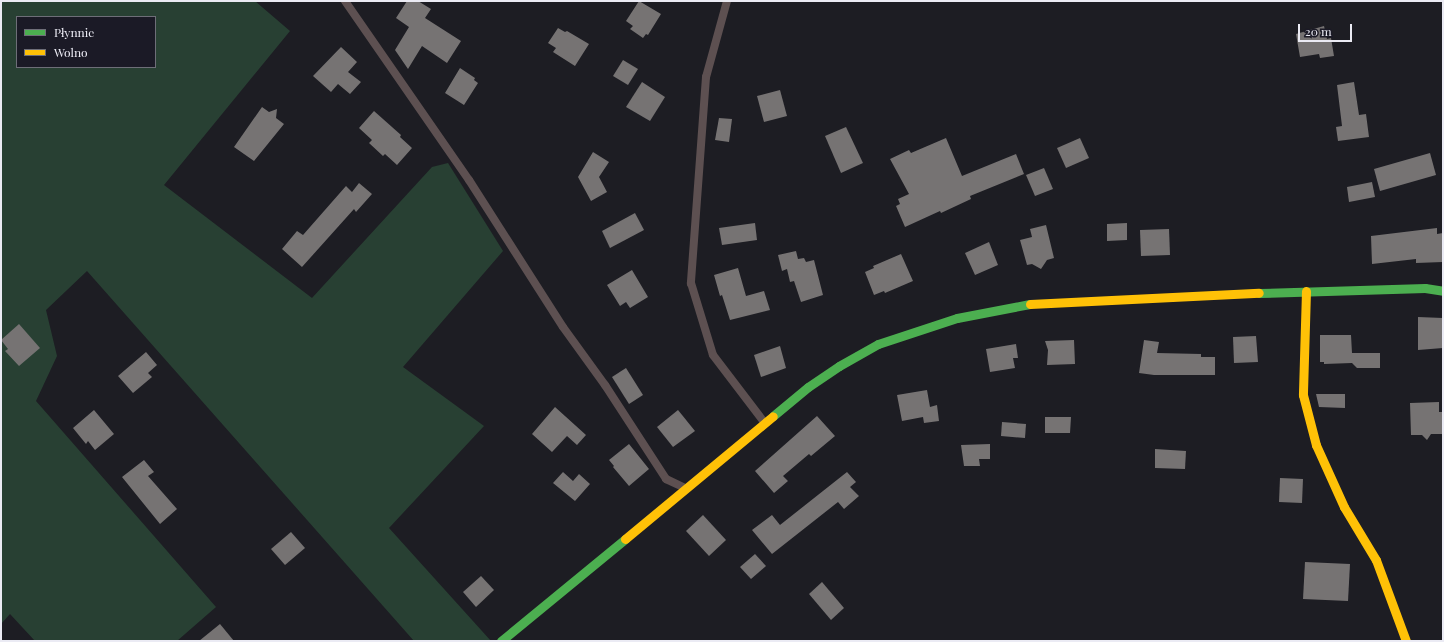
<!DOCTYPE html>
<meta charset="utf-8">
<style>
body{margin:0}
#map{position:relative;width:1444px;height:642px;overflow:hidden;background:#1d1d23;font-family:"Playfair Display",serif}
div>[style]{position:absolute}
.green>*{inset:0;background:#284033}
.building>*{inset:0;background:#767373}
.lane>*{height:8px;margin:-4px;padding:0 4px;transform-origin:4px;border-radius:4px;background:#5d5051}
.fast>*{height:9px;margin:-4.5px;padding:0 4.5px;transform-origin:4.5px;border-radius:4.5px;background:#4caf50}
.slow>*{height:9px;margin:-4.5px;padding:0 4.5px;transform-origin:4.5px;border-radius:4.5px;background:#ffc107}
span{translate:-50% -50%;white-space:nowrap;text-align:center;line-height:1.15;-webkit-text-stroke:4px #1b1a26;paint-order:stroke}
.frame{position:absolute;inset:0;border:2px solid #ebebf4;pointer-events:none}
.legend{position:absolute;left:16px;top:16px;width:140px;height:52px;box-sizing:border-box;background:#1b1a26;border:1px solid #6e6e78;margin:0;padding:5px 7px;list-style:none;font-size:12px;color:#ebebf4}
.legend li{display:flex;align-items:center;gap:8px;height:20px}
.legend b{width:20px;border:1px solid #6e6e78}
.scale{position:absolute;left:1298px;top:24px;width:54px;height:18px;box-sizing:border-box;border:2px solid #ebebf4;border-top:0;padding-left:5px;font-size:12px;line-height:14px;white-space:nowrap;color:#ebebf4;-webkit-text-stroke:3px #1b1a26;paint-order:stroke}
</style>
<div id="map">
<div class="green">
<div style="clip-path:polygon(evenodd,1px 1px,255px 1px,290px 31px,164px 185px,312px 298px,432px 167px,448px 163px,503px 251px,403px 367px,484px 426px,389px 528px,491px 641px,414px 641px,87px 271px,46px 310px,57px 356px,36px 401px,216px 607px,177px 641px,35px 641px,10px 614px,1px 624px,1px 1px,17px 17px,155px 17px,155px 67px,17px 67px,17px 17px)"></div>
</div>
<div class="building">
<div style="clip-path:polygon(407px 1px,418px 1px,431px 9px,425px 18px,461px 41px,447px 63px,422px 46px,408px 69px,395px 50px,409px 27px,396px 18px)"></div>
<div style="clip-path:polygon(639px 1px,661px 14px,648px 35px,646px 34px,643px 38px,630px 29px,633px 26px,626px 21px)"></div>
<div style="clip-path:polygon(1324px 26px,1327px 39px,1331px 38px,1334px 56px,1320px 58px,1319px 54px,1300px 57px,1296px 34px)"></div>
<div style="clip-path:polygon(558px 28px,565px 32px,567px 31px,589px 44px,575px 66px,553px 52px,556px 48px,548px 43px)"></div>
<div style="clip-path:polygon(341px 47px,357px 62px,348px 72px,361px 82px,350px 94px,338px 84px,331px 92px,313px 76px)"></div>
<div style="clip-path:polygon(623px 60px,638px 69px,628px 85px,613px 76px)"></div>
<div style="clip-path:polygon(460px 68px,475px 78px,474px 80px,478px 83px,464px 105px,445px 93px)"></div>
<div style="clip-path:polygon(642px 82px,665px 97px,650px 121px,626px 107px)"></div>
<div style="clip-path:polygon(1354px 82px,1359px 115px,1366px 114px,1369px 137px,1338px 141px,1336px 127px,1342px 126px,1337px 85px)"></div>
<div style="clip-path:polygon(780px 90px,787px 116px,764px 122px,757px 96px)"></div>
<div style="clip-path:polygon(262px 107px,269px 112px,277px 109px,276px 118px,284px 124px,254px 161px,234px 147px)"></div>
<div style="clip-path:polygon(374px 111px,401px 135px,400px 137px,412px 148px,397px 165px,385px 154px,383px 156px,369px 143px,372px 140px,359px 128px)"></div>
<div style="clip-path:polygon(719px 118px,732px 119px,729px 142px,715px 140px)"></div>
<div style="clip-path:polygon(846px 127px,863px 163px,841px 173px,825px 136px)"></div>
<div style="clip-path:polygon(946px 138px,962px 176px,1016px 154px,1024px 174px,970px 196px,971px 199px,941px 213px,940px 211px,905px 227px,896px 206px,900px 204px,898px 199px,909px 194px,890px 159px,909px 150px,911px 153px)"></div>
<div style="clip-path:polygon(1080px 138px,1089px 158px,1066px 168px,1057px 148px)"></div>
<div style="clip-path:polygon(593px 152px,609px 162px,599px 177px,607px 192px,591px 201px,578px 177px)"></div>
<div style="clip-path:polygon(1430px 153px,1436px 175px,1380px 191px,1374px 169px)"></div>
<div style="clip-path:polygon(1044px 168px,1053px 189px,1035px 196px,1026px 175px)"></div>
<div style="clip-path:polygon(1372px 182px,1375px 197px,1349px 202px,1347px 187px)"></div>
<div style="clip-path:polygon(359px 183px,372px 194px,356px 212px,354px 209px,302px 267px,282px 249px,297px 231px,303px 235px,346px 186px,352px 192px)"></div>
<div style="clip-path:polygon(635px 213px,644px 230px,610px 248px,602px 231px)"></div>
<div style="clip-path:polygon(755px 223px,757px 240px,722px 245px,719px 228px)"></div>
<div style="clip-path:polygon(1127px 223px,1127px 240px,1107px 241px,1107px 224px)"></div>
<div style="clip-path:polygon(1046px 225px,1054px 258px,1047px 260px,1041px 269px,1032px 264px,1027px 265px,1020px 240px,1032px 237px,1030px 229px)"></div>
<div style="clip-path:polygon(1437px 228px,1437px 234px,1443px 233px,1443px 262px,1416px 263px,1416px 259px,1372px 264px,1371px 236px)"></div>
<div style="clip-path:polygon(1169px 229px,1170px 255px,1141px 256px,1140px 230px)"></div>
<div style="clip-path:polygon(989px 242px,998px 265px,975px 275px,965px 253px)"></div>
<div style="clip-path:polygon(796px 251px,798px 259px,804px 258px,806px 262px,814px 260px,823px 295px,801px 302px,794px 281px,790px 282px,787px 269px,782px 271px,778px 255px)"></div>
<div style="clip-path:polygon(901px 254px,913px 281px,885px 293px,884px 291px,874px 295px,865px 272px,874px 268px,873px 266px)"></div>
<div style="clip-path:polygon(738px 268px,746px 296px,764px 291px,770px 310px,730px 320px,722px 295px,720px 296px,714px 275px)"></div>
<div style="clip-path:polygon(632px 270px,648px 297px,630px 308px,626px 302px,620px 306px,607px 285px)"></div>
<div style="clip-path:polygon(1418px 317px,1443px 318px,1443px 348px,1418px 350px)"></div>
<div style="clip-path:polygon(19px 324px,40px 348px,19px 366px,5px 351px,8px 349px,1px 340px)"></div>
<div style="clip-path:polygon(1320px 335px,1351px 335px,1352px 353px,1380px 353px,1380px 368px,1357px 368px,1352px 363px,1324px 364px,1324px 362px,1320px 362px)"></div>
<div style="clip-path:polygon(1256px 336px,1258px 362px,1234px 363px,1233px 337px)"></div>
<div style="clip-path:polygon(1074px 340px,1075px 364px,1047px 365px,1048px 350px,1045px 341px)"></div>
<div style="clip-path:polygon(1144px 340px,1159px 342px,1157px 353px,1201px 354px,1201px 357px,1215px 357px,1215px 375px,1154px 375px,1139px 373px)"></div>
<div style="clip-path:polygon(1016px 344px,1018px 358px,1013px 358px,1015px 368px,990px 372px,986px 349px)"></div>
<div style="clip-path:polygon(780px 346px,786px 368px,761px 377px,754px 355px)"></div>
<div style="clip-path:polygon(146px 352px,157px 365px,148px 373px,152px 377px,133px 393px,118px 376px)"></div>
<div style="clip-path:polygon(626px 368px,643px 395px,629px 404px,612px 377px)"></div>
<div style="clip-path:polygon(927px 390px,930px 407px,937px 405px,939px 421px,924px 423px,923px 417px,902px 421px,897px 395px)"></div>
<div style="clip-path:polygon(1316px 394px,1345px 394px,1345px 408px,1319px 407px)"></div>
<div style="clip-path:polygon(1439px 402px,1439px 412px,1442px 412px,1443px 434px,1431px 434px,1427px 440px,1422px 435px,1411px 435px,1410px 403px)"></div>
<div style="clip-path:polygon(555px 407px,586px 435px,577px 445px,567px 436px,552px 452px,532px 434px)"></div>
<div style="clip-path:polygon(94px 410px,114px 434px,95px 450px,88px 441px,86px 444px,73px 428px)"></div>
<div style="clip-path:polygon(678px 410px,695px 431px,673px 447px,657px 427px)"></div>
<div style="clip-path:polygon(817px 416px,835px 436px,811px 456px,809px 454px,783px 476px,788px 481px,774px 493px,755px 471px)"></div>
<div style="clip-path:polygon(1045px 417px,1071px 417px,1070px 433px,1045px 433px)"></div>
<div style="clip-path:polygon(1002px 422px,1026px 424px,1025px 438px,1001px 436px)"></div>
<div style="clip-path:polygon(629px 444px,649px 469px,629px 486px,613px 467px,614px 466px,609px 460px)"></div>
<div style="clip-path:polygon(990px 444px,990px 459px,979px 459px,980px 466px,964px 466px,961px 445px)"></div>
<div style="clip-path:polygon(1155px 449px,1186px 451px,1185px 469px,1155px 468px)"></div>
<div style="clip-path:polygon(144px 460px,154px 472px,148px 476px,177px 509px,160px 524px,122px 477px)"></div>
<div style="clip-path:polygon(563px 472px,573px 481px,579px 474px,590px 484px,575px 501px,553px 483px)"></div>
<div style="clip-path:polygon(847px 472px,856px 482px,850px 487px,859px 496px,844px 509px,838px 502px,772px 554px,752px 530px,772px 515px,780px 525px)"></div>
<div style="clip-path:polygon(1280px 478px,1303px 479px,1302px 503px,1279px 502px)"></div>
<div style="clip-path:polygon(703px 515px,726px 540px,709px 556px,686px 531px)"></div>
<div style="clip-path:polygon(291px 532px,305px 548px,285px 565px,271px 549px)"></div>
<div style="clip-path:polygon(755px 554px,766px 566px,751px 579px,740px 567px)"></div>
<div style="clip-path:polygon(1305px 562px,1350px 564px,1348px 601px,1303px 599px)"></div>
<div style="clip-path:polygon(481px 576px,494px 590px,476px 607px,463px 592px)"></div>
<div style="clip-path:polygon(822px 582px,844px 608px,831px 620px,809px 594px)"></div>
<div style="clip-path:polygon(220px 624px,234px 641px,199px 641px)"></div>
</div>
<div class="lane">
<div style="left:345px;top:1px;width:218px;rotate:55.3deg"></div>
<div style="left:469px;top:180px;width:174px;rotate:57.4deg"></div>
<div style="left:563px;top:327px;width:72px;rotate:54.1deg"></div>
<div style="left:605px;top:385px;width:112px;rotate:57deg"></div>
<div style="left:666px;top:479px;width:19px;rotate:25deg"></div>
<div style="left:727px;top:1px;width:79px;rotate:105.4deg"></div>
<div style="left:706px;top:77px;width:207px;rotate:94.2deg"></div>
<div style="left:691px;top:283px;width:75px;rotate:73deg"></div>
<div style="left:713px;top:355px;width:84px;rotate:52.7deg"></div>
</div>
<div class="fast">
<div style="left:1259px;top:293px;width:166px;rotate:-1.7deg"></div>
<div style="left:1425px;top:288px;width:18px;rotate:9deg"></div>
<div style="left:773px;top:416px;width:45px;rotate:-39.6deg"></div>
<div style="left:808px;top:387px;width:37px;rotate:-34deg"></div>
<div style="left:839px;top:366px;width:45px;rotate:-29.4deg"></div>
<div style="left:878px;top:344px;width:83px;rotate:-18.2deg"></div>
<div style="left:957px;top:318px;width:74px;rotate:-10.9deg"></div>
<div style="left:501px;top:641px;width:161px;rotate:-39.4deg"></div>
</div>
<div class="slow">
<div style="left:1306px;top:291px;width:104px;rotate:91.7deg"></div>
<div style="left:1303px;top:395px;width:52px;rotate:75.4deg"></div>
<div style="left:1316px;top:445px;width:68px;rotate:65.7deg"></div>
<div style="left:1344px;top:507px;width:62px;rotate:58.9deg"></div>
<div style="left:1376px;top:560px;width:86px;rotate:69.7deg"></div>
<div style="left:1030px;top:304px;width:229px;rotate:-2.8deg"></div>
<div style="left:625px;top:539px;width:192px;rotate:-39.7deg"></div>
</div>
<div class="frame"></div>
<ul class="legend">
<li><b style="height:5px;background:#4caf50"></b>Płynnie</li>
<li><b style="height:5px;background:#ffc107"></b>Wolno</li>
</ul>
<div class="scale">20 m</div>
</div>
